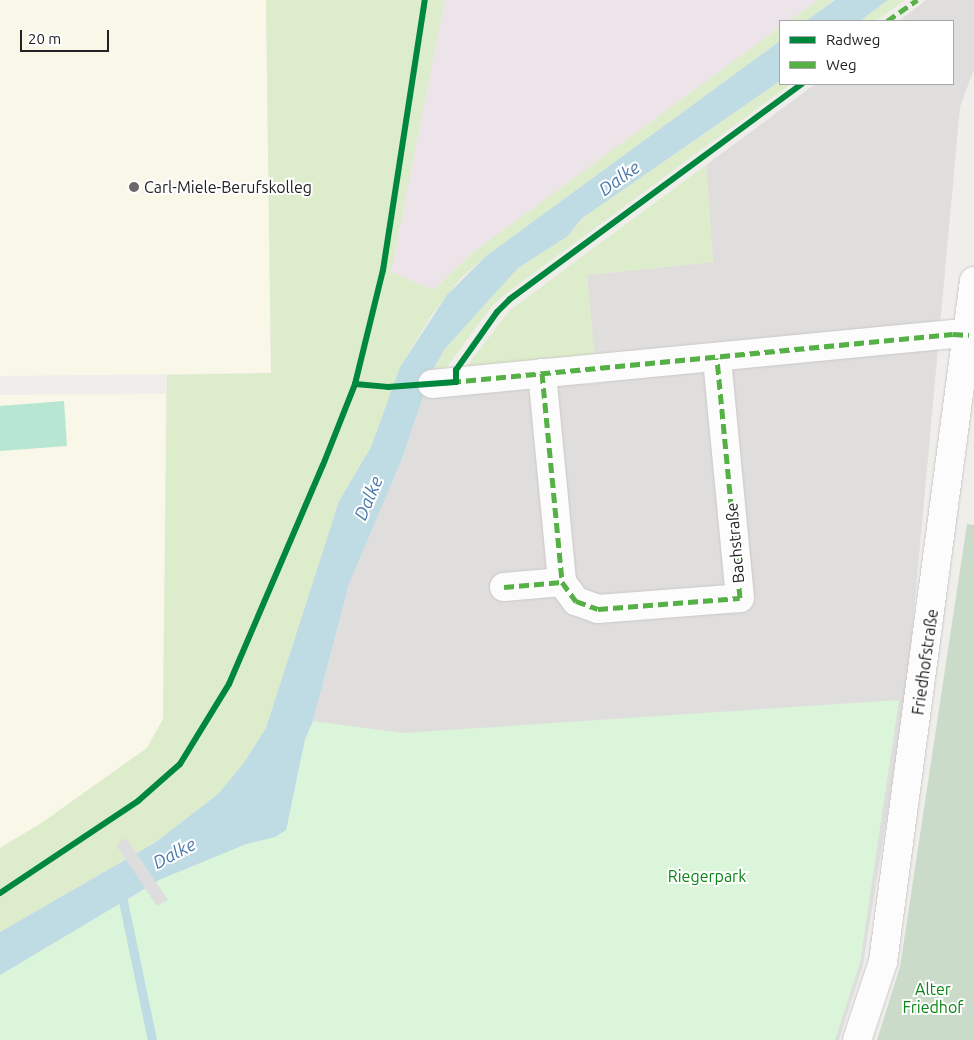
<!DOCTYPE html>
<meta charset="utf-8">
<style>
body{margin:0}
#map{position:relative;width:974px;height:1040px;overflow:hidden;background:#f0eeeb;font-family:Ubuntu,sans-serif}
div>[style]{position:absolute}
.residential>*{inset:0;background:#dfdedc}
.industrial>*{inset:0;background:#ede4e9}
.education>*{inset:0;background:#f8f7e8}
.grass>*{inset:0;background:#ddeccb}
.cemetery>*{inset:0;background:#cadbca}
.park>*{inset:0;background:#daf5da}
.pitch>*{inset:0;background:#b7e6d2}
.parking>*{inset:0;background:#e0dfde}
.water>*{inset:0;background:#bfdbe3}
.pier>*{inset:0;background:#dedddd}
.stream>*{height:9px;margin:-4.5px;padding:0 4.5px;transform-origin:4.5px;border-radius:4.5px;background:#bfdbe3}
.roads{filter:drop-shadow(0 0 1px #c9c8c7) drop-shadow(0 0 1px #c9c8c7)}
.street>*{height:28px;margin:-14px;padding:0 14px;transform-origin:14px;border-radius:14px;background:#fdfcfc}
.quiet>*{height:5px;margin-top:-2.5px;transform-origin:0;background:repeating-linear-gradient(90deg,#55b145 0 10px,transparent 0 15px)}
.cycleway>*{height:6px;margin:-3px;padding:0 3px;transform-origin:3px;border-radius:3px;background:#00873e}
.dots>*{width:14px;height:14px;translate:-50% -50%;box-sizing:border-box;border:2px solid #fff;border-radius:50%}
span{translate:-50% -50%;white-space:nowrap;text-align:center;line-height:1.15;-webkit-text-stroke:4px #fff;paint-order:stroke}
.poi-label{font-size:16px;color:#222}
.left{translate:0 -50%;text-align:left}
.street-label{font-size:16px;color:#222}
.park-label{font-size:16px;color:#0c8416}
.water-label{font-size:18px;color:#4a7aab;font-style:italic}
.legend{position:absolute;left:779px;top:20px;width:175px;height:65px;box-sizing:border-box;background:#fff;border:1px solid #a7a7a7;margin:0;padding:6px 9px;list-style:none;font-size:15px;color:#222}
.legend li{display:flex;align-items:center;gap:10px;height:25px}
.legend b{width:25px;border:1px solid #a7a7a7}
.scale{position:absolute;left:20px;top:30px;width:89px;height:22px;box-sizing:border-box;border:2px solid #222;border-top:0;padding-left:6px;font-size:15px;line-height:18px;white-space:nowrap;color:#222;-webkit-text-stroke:4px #fff;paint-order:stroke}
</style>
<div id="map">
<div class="residential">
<div style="clip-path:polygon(926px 0,974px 0,974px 69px,960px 107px,906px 699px,863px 965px,839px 1040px,0 1040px,0 975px,123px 901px,305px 739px,313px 721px,349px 584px,402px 459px,423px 394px,531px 384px,597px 384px,587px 275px,713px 262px,706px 165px,815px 84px,953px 84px,953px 21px,899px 21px)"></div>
</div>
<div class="industrial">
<div style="clip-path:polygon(445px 0,818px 0,789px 21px,780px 21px,780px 27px,472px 253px,434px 290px,391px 272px)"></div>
</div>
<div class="education">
<div style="clip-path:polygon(0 0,266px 0,271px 373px,0 376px)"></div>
<div style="clip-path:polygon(166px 394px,163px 719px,147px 748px,43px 822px,0 848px,0 395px)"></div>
</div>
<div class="grass">
<div style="clip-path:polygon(266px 0,445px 0,391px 272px,434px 290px,472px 253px,780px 27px,780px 41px,486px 256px,461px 278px,431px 316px,400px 367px,371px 447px,339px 501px,266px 728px,243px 764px,218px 794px,156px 842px,0 932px,0 848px,43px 822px,147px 748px,163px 719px,167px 375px,271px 373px)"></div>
<div style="clip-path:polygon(818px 0,834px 0,806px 21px,789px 21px)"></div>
<div style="clip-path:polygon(888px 0,905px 0,876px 21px,860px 21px)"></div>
<div style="clip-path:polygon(780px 81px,780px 84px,791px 84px,507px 293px,492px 306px,441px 375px,430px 375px,444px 350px,518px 268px,568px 236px,581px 219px)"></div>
<div style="clip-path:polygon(706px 165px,713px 262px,587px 275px,595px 358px,462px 372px,510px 310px)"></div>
</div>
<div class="cemetery">
<div style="clip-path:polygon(967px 524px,974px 525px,974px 1040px,877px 1040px,900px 967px)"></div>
</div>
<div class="park">
<div style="clip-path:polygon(899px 700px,860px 963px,835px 1040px,0 1040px,0 975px,161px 879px,246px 844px,275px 837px,286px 830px,305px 739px,313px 721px,403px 733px)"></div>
</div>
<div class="pitch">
<div style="clip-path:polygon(64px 401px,67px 446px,0 451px,0 406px)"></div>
</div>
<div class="parking">
<div style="clip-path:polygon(708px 268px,716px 342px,600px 354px,592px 280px)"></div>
</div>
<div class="water">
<div style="clip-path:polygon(835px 0,888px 0,860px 21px,806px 21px)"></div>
<div style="clip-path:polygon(780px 41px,780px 81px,581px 219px,568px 236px,518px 268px,444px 350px,430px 375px,402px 459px,349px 584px,313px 721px,305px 739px,286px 830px,275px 837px,246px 844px,161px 879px,0 975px,0 932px,156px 842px,218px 794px,243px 764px,266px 728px,339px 501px,371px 447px,400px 367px,447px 295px,486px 256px)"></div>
</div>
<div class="pier">
<div style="clip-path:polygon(126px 838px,168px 900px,157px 906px,116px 845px)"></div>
</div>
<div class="stream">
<div style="left:118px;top:892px;width:10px;rotate:61deg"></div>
<div style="left:123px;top:901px;width:142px;rotate:78.2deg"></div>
</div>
<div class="roads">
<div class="street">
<div style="left:542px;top:373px;width:210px;rotate:84.5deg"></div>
<div style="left:562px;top:582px;width:24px;rotate:54deg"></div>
<div style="left:576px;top:601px;width:23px;rotate:20deg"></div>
<div style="left:598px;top:609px;width:142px;rotate:-4.4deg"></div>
<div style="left:740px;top:598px;width:241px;rotate:-95.5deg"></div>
<div style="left:432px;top:384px;width:523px;rotate:-5.48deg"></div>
<div style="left:953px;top:334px;width:16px;rotate:4deg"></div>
<div style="left:504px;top:587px;width:58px;rotate:-4.9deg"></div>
<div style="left:857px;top:1040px;width:82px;rotate:-71.6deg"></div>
<div style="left:883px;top:962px;width:687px;rotate:-82.39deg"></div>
</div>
</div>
<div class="quiet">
<div style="left:887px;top:21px;width:37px;rotate:-35deg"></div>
<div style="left:542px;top:373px;width:210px;rotate:84.5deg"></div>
<div style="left:562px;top:582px;width:24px;rotate:54deg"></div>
<div style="left:576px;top:601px;width:23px;rotate:20deg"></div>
<div style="left:598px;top:609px;width:142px;rotate:-4.4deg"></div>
<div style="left:740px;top:598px;width:241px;rotate:-95.5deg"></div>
<div style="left:451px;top:382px;width:504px;rotate:-5.46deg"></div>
<div style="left:953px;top:334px;width:16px;rotate:4deg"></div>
<div style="left:504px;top:587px;width:58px;rotate:-4.9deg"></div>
</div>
<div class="cycleway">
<div style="left:355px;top:384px;width:33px;rotate:5deg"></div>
<div style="left:388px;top:387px;width:68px;rotate:-4.2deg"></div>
<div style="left:456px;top:382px;width:12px;rotate:-90deg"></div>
<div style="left:456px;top:370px;width:71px;rotate:-54.7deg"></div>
<div style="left:497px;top:312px;width:18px;rotate:-45deg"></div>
<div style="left:510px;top:299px;width:363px;rotate:-36.4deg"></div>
<div style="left:0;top:893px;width:166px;rotate:-33.7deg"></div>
<div style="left:138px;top:801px;width:56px;rotate:-41.4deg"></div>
<div style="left:180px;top:764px;width:94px;rotate:-58.5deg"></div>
<div style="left:229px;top:684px;width:238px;rotate:-66.8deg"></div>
<div style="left:323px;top:465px;width:87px;rotate:-68.4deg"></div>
<div style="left:355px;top:384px;width:117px;rotate:-76.2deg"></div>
<div style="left:383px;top:270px;width:273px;rotate:-81.2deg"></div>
</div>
<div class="dots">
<div style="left:134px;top:187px;background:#6a6968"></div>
</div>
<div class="poi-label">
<span class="left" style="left:144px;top:187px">Carl-Miele-Berufskolleg</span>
</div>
<div class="street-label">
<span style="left:735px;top:543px;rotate:-95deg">Bachstraße</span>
<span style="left:925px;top:662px;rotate:-82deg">Friedhofstraße</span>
</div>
<div class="park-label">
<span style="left:707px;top:876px">Riegerpark</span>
<span style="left:933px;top:998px">Alter<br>Friedhof</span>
</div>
<div class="water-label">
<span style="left:619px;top:178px;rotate:-36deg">Dalke</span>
<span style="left:368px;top:498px;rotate:-67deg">Dalke</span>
<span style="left:174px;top:853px;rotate:-28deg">Dalke</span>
</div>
<ul class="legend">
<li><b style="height:6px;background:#00873e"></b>Radweg</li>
<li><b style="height:6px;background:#55b145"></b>Weg</li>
</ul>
<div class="scale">20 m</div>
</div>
